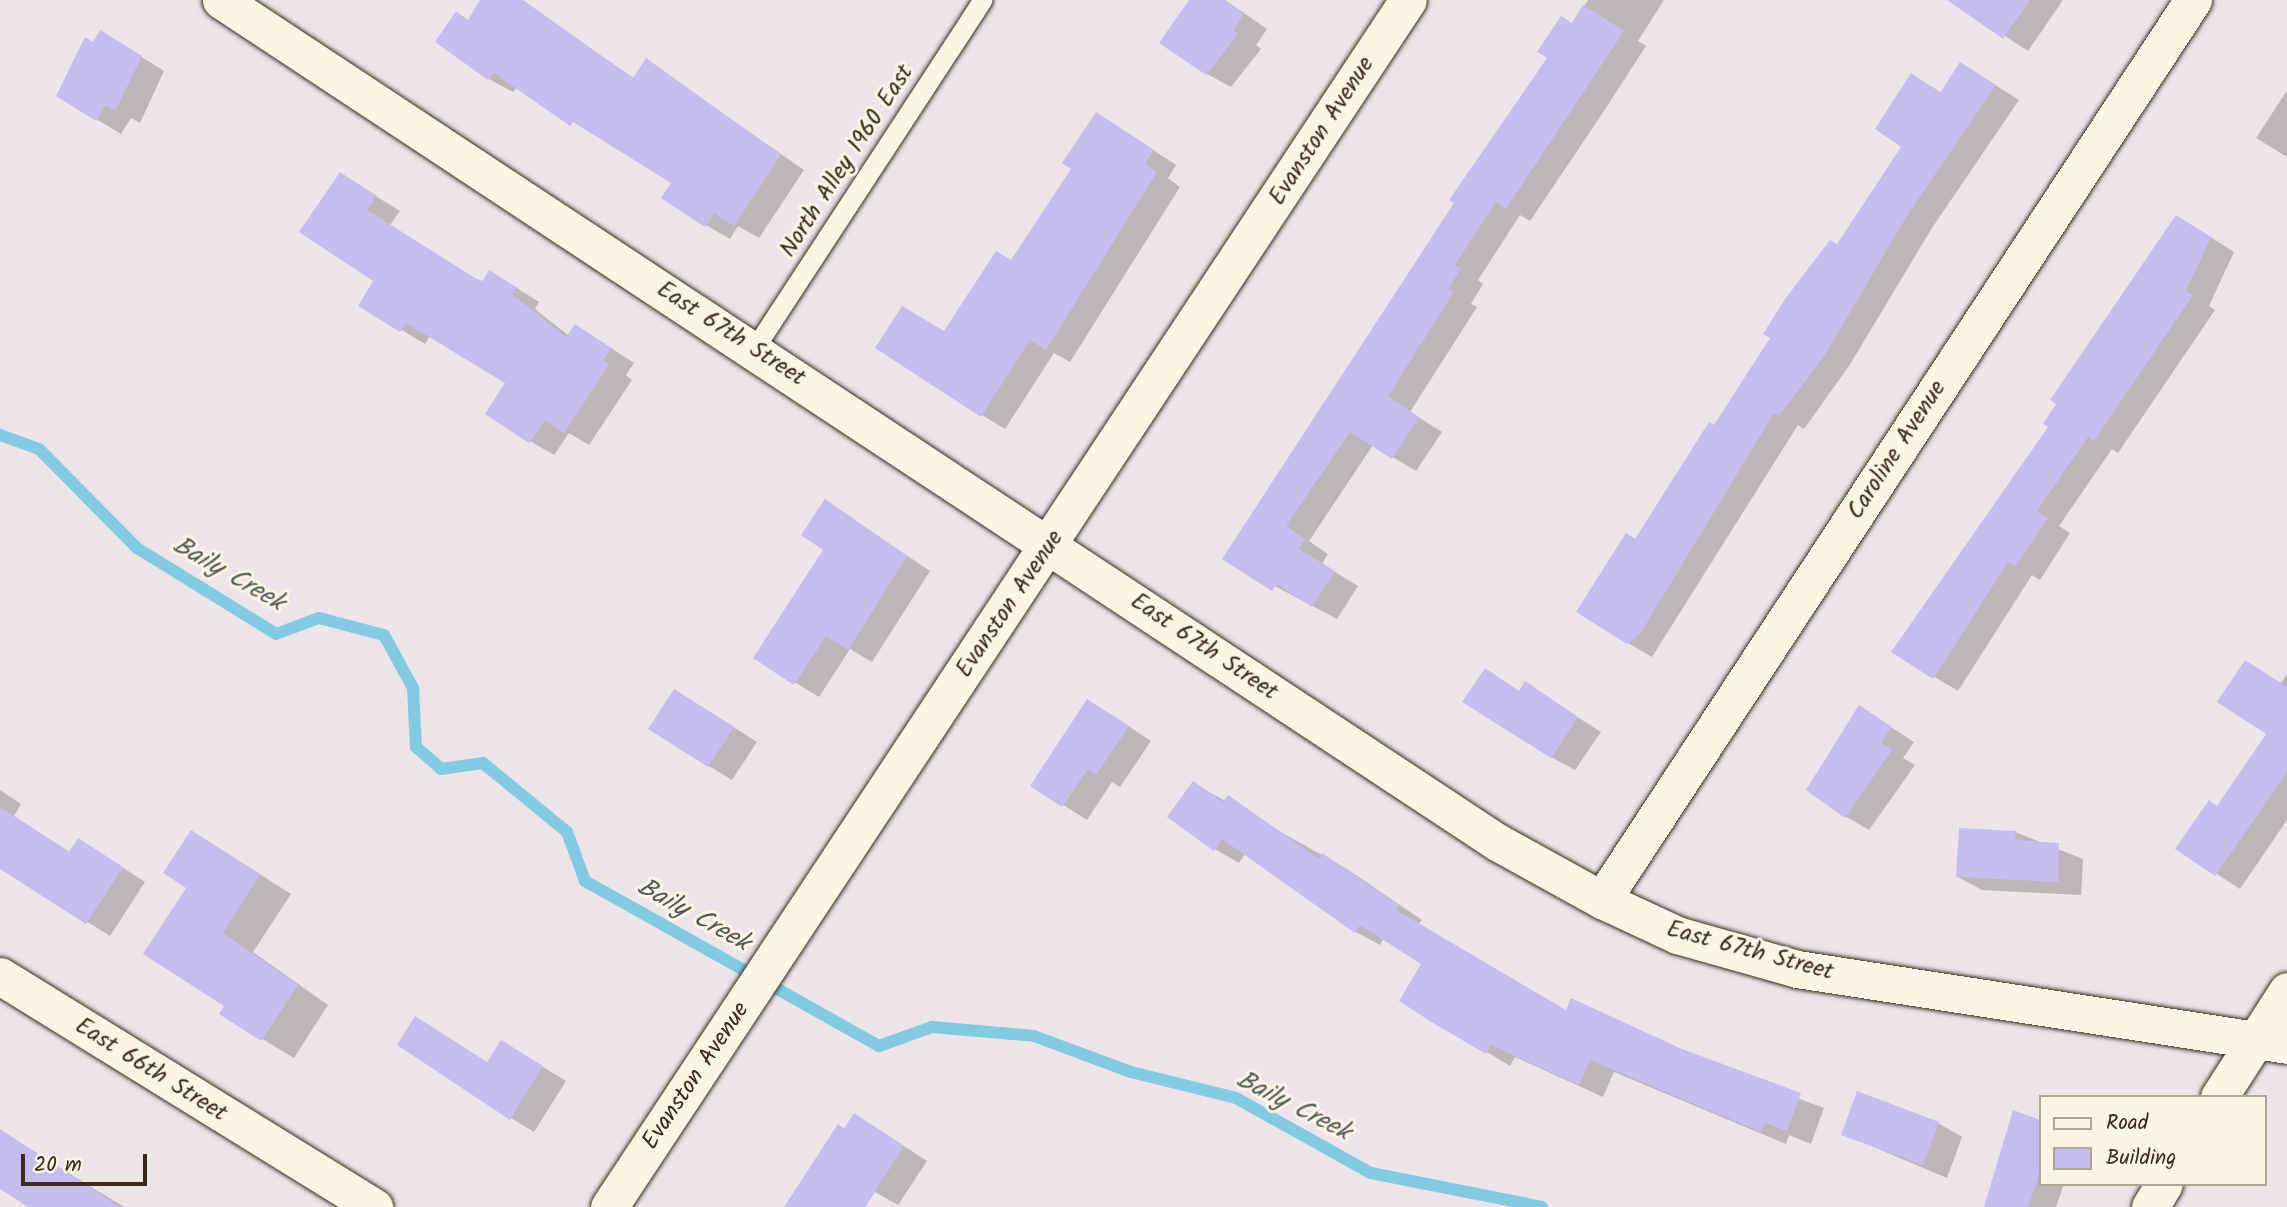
<!DOCTYPE html>
<style>
body{margin:0}
#map{position:relative;width:2287px;height:1207px;overflow:hidden;background:#ece4e8;font-family:Kalam,sans-serif}
div>[style]{position:absolute}
.shadow>*{inset:0;background:#0003}
.stream>*{height:12px;margin:-6px;padding:0 6px;transform-origin:6px;border-radius:6px;background:#82cae2}
.building>*{inset:0;background:#c6bdef}
.roads{filter:drop-shadow(0 0 2px #3b2a1e) drop-shadow(0 0 2px #3b2a1e)}
.lane>*{height:19px;margin:-9.5px;padding:0 9.5px;transform-origin:9.5px;border-radius:9.5px;background:#fcf5e5}
.street>*{height:37px;margin:-18.5px;padding:0 18.5px;transform-origin:18.5px;border-radius:18.5px;background:#fcf5e5}
span{translate:-50% -50%;white-space:nowrap;text-align:center;line-height:1.15;-webkit-text-stroke:6px #fcf5e5;paint-order:stroke}
.street-label{font-size:24px;color:#3b2a1e}
.water-label{font-size:26px;color:#505a59;font-style:italic}
.legend{position:absolute;left:2039px;top:1095px;width:228px;height:91px;box-sizing:border-box;background:#fcf5e5;border:2px solid #afa495;margin:0;padding:9px 12px;list-style:none;font-size:21px;color:#3b2a1e}
.legend li{display:flex;align-items:center;gap:14px;height:35px}
.legend b{width:35px;border:2px solid #afa495}
.scale{position:absolute;left:21px;top:1154px;width:126px;height:32px;box-sizing:border-box;border:4px solid #3b2a1e;border-top:0;padding-left:9px;font-size:21px;line-height:24px;white-space:nowrap;color:#3b2a1e;-webkit-text-stroke:5px #fcf5e5;paint-order:stroke}
</style>
<div id="map">
<div class="shadow">
<div style="clip-path:polygon(482px 0,518px 0,635px 79px,646px 60px,804px 170px,759px 238px,738px 226px,730px 239px,706px 225px,674px 183px,517px 87px,513px 92px,489px 79px,437px 42px,469px 21px)"></div>
<div style="clip-path:polygon(1191px 0,1225px 0,1267px 29px,1256px 45px,1261px 49px,1231px 87px,1207px 74px)"></div>
<div style="clip-path:polygon(1588px 0,1664px 0,1638px 41px,1646px 46px,1598px 120px,1530px 221px,1520px 215px,1478px 280px,1483px 284px,1471px 304px,1477px 307px,1410px 412px,1442px 432px,1416px 471px,1373px 445px,1309px 541px,1328px 554px,1322px 564px,1358px 586px,1337px 619px,1248px 572px)"></div>
<div style="clip-path:polygon(1972px 0,2063px 0,2028px 51px,1965px 10px)"></div>
<div style="clip-path:polygon(94px 44px,124px 46px,164px 71px,140px 123px,131px 118px,121px 134px,58px 96px)"></div>
<div style="clip-path:polygon(1912px 75px,1942px 93px,1984px 78px,2019px 100px,1932px 228px,1849px 366px,1804px 429px,1798px 425px,1652px 657px,1628px 643px,1636px 541px,1904px 146px)"></div>
<div style="clip-path:polygon(2286px 92px,2287px 93px,2287px 157px,2256px 138px)"></div>
<div style="clip-path:polygon(1120px 128px,1176px 165px,1168px 178px,1180px 187px,1070px 362px,1054px 353px,1005px 429px,982px 415px,945px 333px,1012px 262px,1074px 169px)"></div>
<div style="clip-path:polygon(340px 174px,400px 211px,390px 225px,480px 282px,514px 286px,539px 302px,535px 309px,569px 336px,599px 340px,634px 363px,626px 375px,632px 380px,589px 445px,569px 433px,554px 455px,530px 441px,508px 382px,430px 335px,425px 344px,360px 305px,376px 281px)"></div>
<div style="clip-path:polygon(2201px 231px,2234px 252px,2209px 306px,2215px 310px,2118px 453px,2112px 449px,2059px 526px,2070px 533px,2040px 580px,2032px 575px,1958px 691px,1893px 652px)"></div>
<div style="clip-path:polygon(826px 501px,930px 571px,872px 662px,850px 649px,819px 697px,755px 658px,825px 550px)"></div>
<div style="clip-path:polygon(2246px 662px,2281px 683px,2287px 674px,2287px 820px,2240px 889px,2178px 849px,2218px 808px,2268px 734px)"></div>
<div style="clip-path:polygon(1486px 670px,1520px 692px,1526px 684px,1601px 732px,1575px 770px,1551px 757px)"></div>
<div style="clip-path:polygon(699px 705px,757px 742px,732px 780px,709px 766px)"></div>
<div style="clip-path:polygon(1860px 707px,1914px 742px,1903px 758px,1915px 765px,1869px 830px,1845px 816px)"></div>
<div style="clip-path:polygon(1112px 715px,1151px 741px,1120px 787px,1112px 782px,1087px 820px,1032px 785px)"></div>
<div style="clip-path:polygon(1193px 783px,1347px 869px,1422px 920px,1418px 925px,1567px 1013px,1824px 1108px,1811px 1144px,1789px 1135px,1786px 1144px,1614px 1072px,1603px 1097px,1515px 1057px,1510px 1066px,1487px 1052px,1423px 964px,1384px 938px,1380px 945px,1356px 932px,1245px 854px,1239px 863px,1215px 849px)"></div>
<div style="clip-path:polygon(0 790px,21px 804px,14px 816px,71px 853px,102px 854px,145px 882px,110px 936px,0 867px)"></div>
<div style="clip-path:polygon(2015px 832px,2083px 859px,2081px 895px,1982px 890px,1958px 877px)"></div>
<div style="clip-path:polygon(223px 851px,291px 894px,253px 952px,328px 1005px,294px 1058px,221px 1014px,226px 1006px,189px 888px)"></div>
<div style="clip-path:polygon(525px 1056px,566px 1081px,534px 1132px,511px 1118px)"></div>
<div style="clip-path:polygon(2014px 1112px,2040px 1122px,2040px 1184px,2064px 1184px,2056px 1207px,1985px 1207px)"></div>
<div style="clip-path:polygon(1938px 1123px,1962px 1137px,1947px 1178px,1843px 1134px)"></div>
<div style="clip-path:polygon(878px 1129px,927px 1161px,898px 1205px,875px 1192px,865px 1207px,788px 1207px,845px 1130px)"></div>
<div style="clip-path:polygon(0 1131px,124px 1207px,31px 1207px,0 1188px)"></div>
</div>
<div class="stream">
<div style="left:0;top:435px;width:41px;rotate:19.7deg"></div>
<div style="left:39px;top:449px;width:139px;rotate:45.3deg"></div>
<div style="left:137px;top:548px;width:163px;rotate:31.7deg"></div>
<div style="left:276px;top:634px;width:46px;rotate:-20.4deg"></div>
<div style="left:319px;top:618px;width:67px;rotate:14.7deg"></div>
<div style="left:384px;top:635px;width:60px;rotate:61.3deg"></div>
<div style="left:413px;top:688px;width:59px;rotate:87.1deg"></div>
<div style="left:416px;top:747px;width:33px;rotate:41deg"></div>
<div style="left:441px;top:769px;width:42px;rotate:-8.1deg"></div>
<div style="left:483px;top:763px;width:109px;rotate:39.4deg"></div>
<div style="left:567px;top:832px;width:52px;rotate:69.8deg"></div>
<div style="left:585px;top:881px;width:337px;rotate:29.3deg"></div>
<div style="left:879px;top:1046px;width:56px;rotate:-19.7deg"></div>
<div style="left:932px;top:1027px;width:102px;rotate:5deg"></div>
<div style="left:1034px;top:1036px;width:103px;rotate:20.4deg"></div>
<div style="left:1131px;top:1072px;width:108px;rotate:13.9deg"></div>
<div style="left:1236px;top:1098px;width:154px;rotate:29.1deg"></div>
<div style="left:1371px;top:1173px;width:174px;rotate:11.2deg"></div>
</div>
<div class="building">
<div style="clip-path:polygon(480px 0,523px 0,633px 78px,646px 58px,781px 155px,734px 226px,714px 213px,705px 227px,661px 198px,671px 183px,573px 122px,570px 126px,494px 73px,488px 80px,435px 42px,456px 11px,468px 20px)"></div>
<div style="clip-path:polygon(1189px 0,1224px 0,1244px 14px,1233px 30px,1238px 34px,1206px 75px,1159px 43px)"></div>
<div style="clip-path:polygon(1947px 0,2030px 0,2003px 39px)"></div>
<div style="clip-path:polygon(1583px 5px,1624px 31px,1506px 209px,1496px 202px,1455px 265px,1461px 269px,1448px 289px,1454px 292px,1388px 396px,1419px 417px,1392px 459px,1350px 432px,1286px 526px,1305px 539px,1299px 549px,1335px 571px,1312px 607px,1277px 584px,1272px 591px,1222px 559px,1454px 203px,1449px 200px,1547px 58px,1537px 52px,1561px 16px,1572px 23px)"></div>
<div style="clip-path:polygon(100px 30px,142px 56px,115px 111px,106px 105px,96px 121px,56px 96px,85px 37px,93px 42px)"></div>
<div style="clip-path:polygon(1960px 62px,1996px 85px,1908px 214px,1826px 353px,1779px 416px,1774px 413px,1640px 634px,1627px 644px,1576px 612px,1626px 533px,1635px 539px,1709px 422px,1714px 425px,1770px 338px,1763px 334px,1785px 299px,1830px 240px,1837px 244px,1901px 147px,1875px 129px,1911px 73px,1940px 93px)"></div>
<div style="clip-path:polygon(1096px 112px,1154px 150px,1145px 163px,1157px 172px,1046px 350px,1030px 340px,981px 417px,875px 348px,902px 306px,944px 331px,996px 251px,1011px 260px,1071px 169px,1062px 163px)"></div>
<div style="clip-path:polygon(340px 172px,377px 196px,367px 210px,475px 278px,483px 281px,489px 270px,516px 287px,512px 294px,566px 337px,575px 324px,611px 348px,603px 360px,609px 365px,564px 433px,545px 420px,529px 443px,485px 414px,505px 383px,406px 323px,400px 332px,358px 306px,373px 281px,299px 232px)"></div>
<div style="clip-path:polygon(2176px 215px,2211px 237px,2186px 291px,2193px 295px,2094px 441px,2088px 437px,2037px 511px,2048px 518px,2015px 567px,2008px 562px,1933px 679px,1891px 652px,2048px 427px,2043px 424px,2056px 404px,2050px 400px)"></div>
<div style="clip-path:polygon(825px 499px,907px 556px,848px 650px,826px 636px,794px 685px,753px 658px,823px 550px,801px 535px)"></div>
<div style="clip-path:polygon(2245px 660px,2287px 687px,2287px 772px,2215px 876px,2175px 849px,2209px 800px,2217px 806px,2266px 734px,2217px 702px)"></div>
<div style="clip-path:polygon(1485px 668px,1519px 691px,1525px 681px,1578px 717px,1551px 758px,1462px 702px)"></div>
<div style="clip-path:polygon(674px 689px,734px 727px,708px 767px,648px 729px)"></div>
<div style="clip-path:polygon(1087px 699px,1129px 726px,1096px 775px,1088px 769px,1062px 807px,1030px 786px)"></div>
<div style="clip-path:polygon(1859px 705px,1892px 727px,1881px 743px,1892px 750px,1845px 818px,1806px 790px)"></div>
<div style="clip-path:polygon(1193px 781px,1223px 802px,1228px 795px,1319px 859px,1322px 853px,1399px 905px,1396px 910px,1566px 1010px,1571px 998px,1682px 1049px,1801px 1093px,1787px 1131px,1765px 1123px,1761px 1132px,1590px 1060px,1579px 1085px,1491px 1045px,1486px 1054px,1433px 1023px,1399px 1001px,1421px 964px,1360px 925px,1355px 933px,1222px 839px,1214px 851px,1167px 817px)"></div>
<div style="clip-path:polygon(0 807px,69px 852px,78px 838px,123px 867px,86px 924px,0 869px)"></div>
<div style="clip-path:polygon(1959px 828px,2016px 831px,2015px 840px,2059px 843px,2058px 882px,1956px 877px)"></div>
<div style="clip-path:polygon(191px 830px,260px 874px,223px 933px,298px 985px,261px 1041px,219px 1014px,224px 1006px,143px 954px,186px 888px,163px 873px)"></div>
<div style="clip-path:polygon(415px 1016px,487px 1062px,501px 1040px,543px 1066px,510px 1120px,397px 1045px)"></div>
<div style="clip-path:polygon(1857px 1091px,1939px 1122px,1923px 1165px,1841px 1135px)"></div>
<div style="clip-path:polygon(2013px 1110px,2040px 1120px,2040px 1172px,2028px 1207px,1984px 1207px)"></div>
<div style="clip-path:polygon(854px 1113px,904px 1146px,865px 1207px,784px 1207px,838px 1124px,844px 1128px)"></div>
<div style="clip-path:polygon(0 1129px,120px 1207px,28px 1207px,0 1189px)"></div>
</div>
<div class="roads">
<div class="lane">
<div style="left:754px;top:349px;width:417px;rotate:-56.8deg"></div>
</div>
<div class="street">
<div style="left:221px;top:0;width:1529px;rotate:33.42deg"></div>
<div style="left:1497px;top:842px;width:120px;rotate:28.9deg"></div>
<div style="left:1602px;top:900px;width:83px;rotate:25deg"></div>
<div style="left:1677px;top:935px;width:125px;rotate:15.8deg"></div>
<div style="left:1797px;top:969px;width:496px;rotate:8.8deg"></div>
<div style="left:1602px;top:900px;width:1077px;rotate:-56.71deg"></div>
<div style="left:0;top:976px;width:440px;rotate:31.7deg"></div>
<div style="left:2219px;top:1097px;width:126px;rotate:-57.3deg"></div>
<div style="left:609px;top:1207px;width:1447px;rotate:-56.5deg"></div>
<div style="left:2150px;top:1207px;width:27px;rotate:-59deg"></div>
</div>
</div>
<div class="street-label">
<span style="left:1322px;top:131px;rotate:-57deg">Evanston Avenue</span>
<span style="left:847px;top:161px;rotate:-57deg">North Alley 1960 East</span>
<span style="left:731px;top:334px;rotate:33deg">East 67th Street</span>
<span style="left:1897px;top:450px;rotate:-57deg">Caroline Avenue</span>
<span style="left:1010px;top:604px;rotate:-56deg">Evanston Avenue</span>
<span style="left:1204px;top:647px;rotate:34deg">East 67th Street</span>
<span style="left:1750px;top:951px;rotate:15deg">East 67th Street</span>
<span style="left:151px;top:1070px;rotate:32deg">East 66th Street</span>
<span style="left:696px;top:1076px;rotate:-56deg">Evanston Avenue</span>
</div>
<div class="water-label">
<span style="left:228px;top:575px;rotate:30deg">Baily Creek</span>
<span style="left:693px;top:916px;rotate:29deg">Baily Creek</span>
<span style="left:1293px;top:1107px;rotate:27deg">Baily Creek</span>
</div>
<ul class="legend">
<li><b style="height:9px;background:#fcf5e5"></b>Road</li>
<li><b style="height:19px;background:#c6bdef"></b>Building</li>
</ul>
<div class="scale">20 m</div>
</div>
